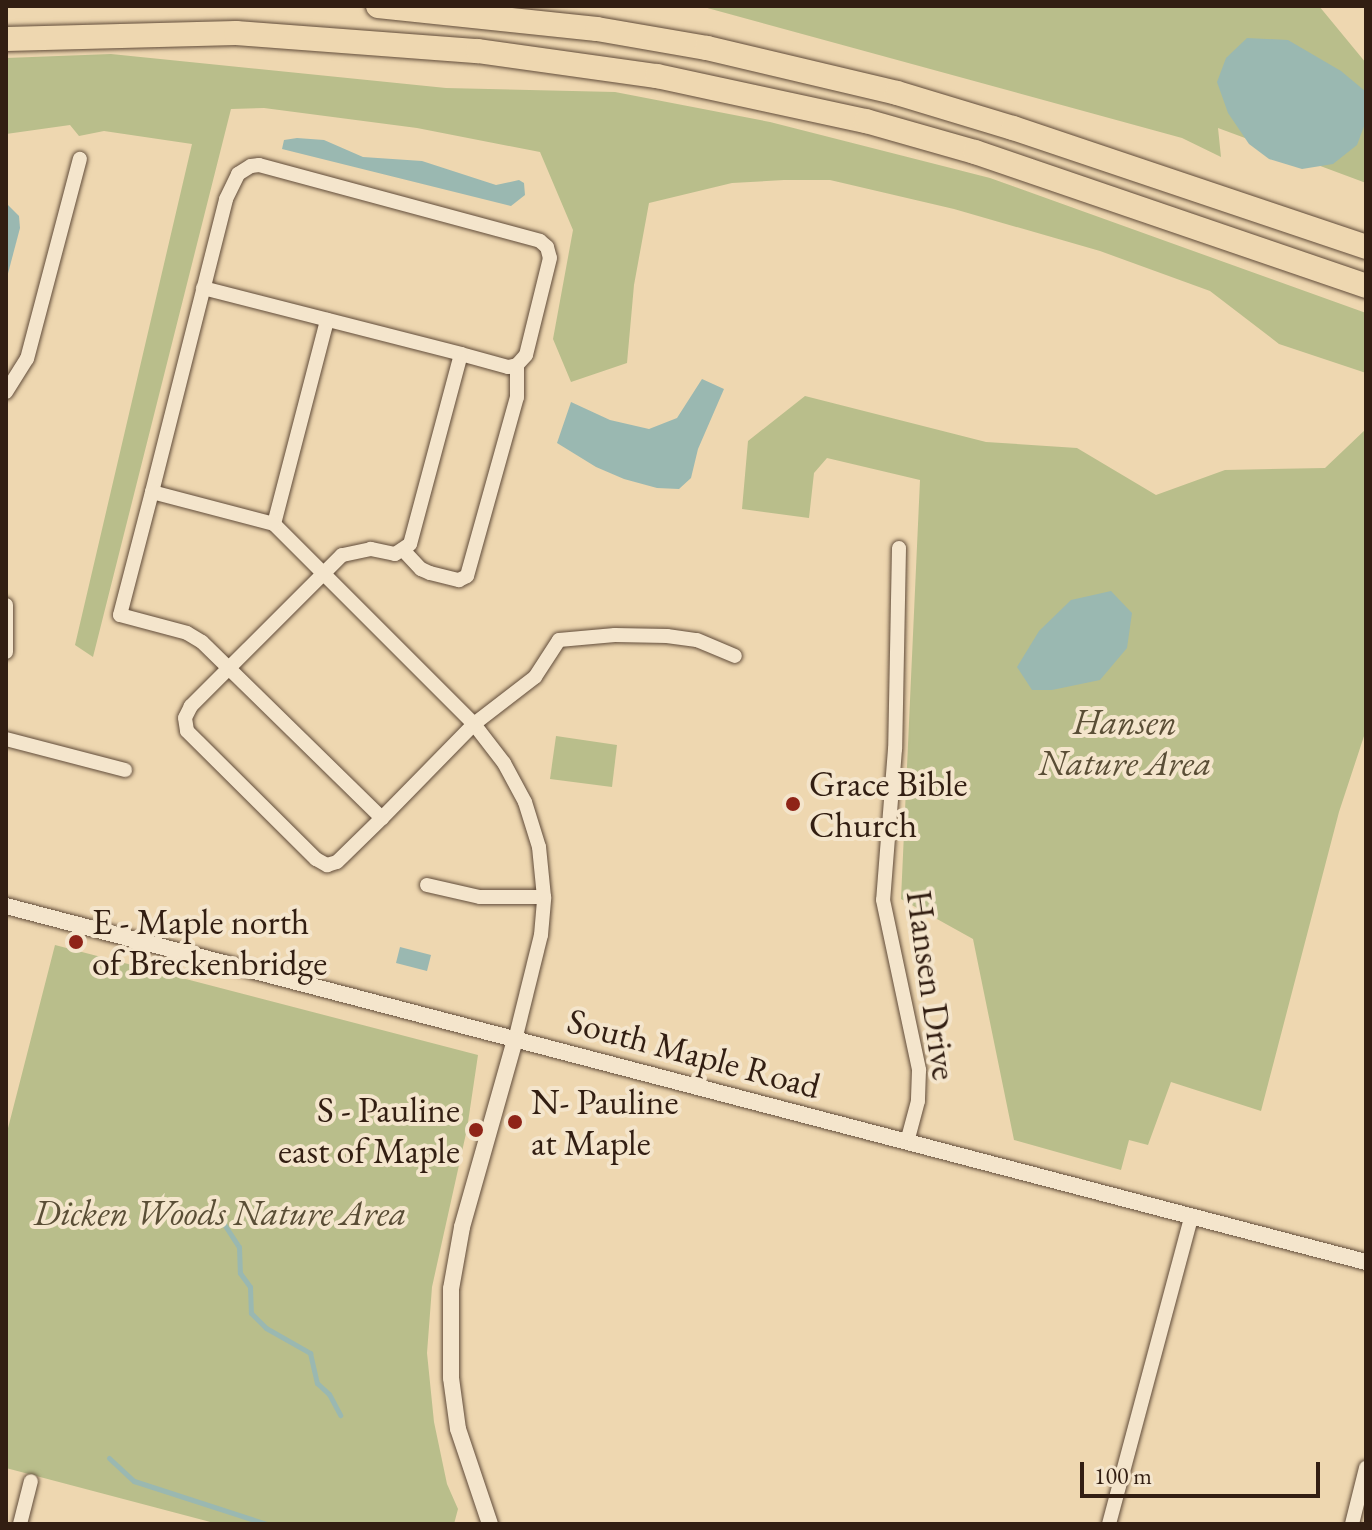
<!DOCTYPE html>
<style>
body{margin:0}
#map{position:relative;width:1372px;height:1530px;overflow:hidden;background:#eed7b0;font-family:"EB Garamond",serif}
div>[style]{position:absolute}
.green>*{inset:0;background:#b9be8b}
.water>*{inset:0;background:#9ab8b1}
.stream>*{height:5px;margin:-2.5px;padding:0 2.5px;transform-origin:2.5px;border-radius:2.5px;background:#9ab8b1}
.roads{filter:drop-shadow(0 0 2px #614c3a) drop-shadow(0 0 2px #614c3a)}
.minor>*{height:14px;margin:-7px;padding:0 7px;transform-origin:7px;border-radius:7px;background:#f4e5cc}
.tertiary>*{height:16px;margin:-8px;padding:0 8px;transform-origin:8px;border-radius:8px;background:#f4e5cc}
.motorway>*{height:24px;margin:-12px;padding:0 12px;transform-origin:12px;border-radius:12px;background:#eed7b0}
.dots>*{width:22px;height:22px;translate:-50% -50%;box-sizing:border-box;border:4px solid #f4e5cc;border-radius:50%}
span{translate:-50% -50%;white-space:nowrap;text-align:center;line-height:1.15;-webkit-text-stroke:8px #f4e5cc;paint-order:stroke}
.park-label{font-size:36px;color:#5a4e36;font-style:italic}
.poi-label{font-size:36px;color:#321e12}
.left{translate:0 -50%;text-align:left}
.right{translate:-100% -50%;text-align:right}
.street-label{font-size:36px;color:#321e12}
.frame{position:absolute;inset:0;border:8px solid #321e12;pointer-events:none}
.scale{position:absolute;left:1080px;top:1462px;width:240px;height:36px;box-sizing:border-box;border:4px solid #321e12;border-top:0;padding-left:10px;font-size:24px;line-height:28px;white-space:nowrap;color:#321e12;-webkit-text-stroke:6px #f4e5cc;paint-order:stroke}
</style>
<div id="map">
<div class="green">
<div style="clip-path:polygon(700px 6px,1319px 6px,1366px 63px,1366px 183px,1218px 128px,1221px 157px,1182px 138px)"></div>
<div style="clip-path:polygon(111px 54px,446px 88px,615px 92px,770px 122px,990px 178px,1366px 313px,1366px 373px,1279px 344px,1210px 291px,1100px 251px,954px 209px,830px 180px,784px 180px,732px 183px,649px 203px,634px 285px,627px 363px,571px 382px,553px 339px,573px 230px,540px 152px,417px 128px,264px 108px,231px 109px,93px 657px,75px 645px,192px 144px,104px 131px,79px 136px,70px 125px,6px 134px,6px 58px)"></div>
<div style="clip-path:polygon(805px 396px,986px 442px,1077px 448px,1156px 495px,1225px 470px,1325px 468px,1366px 429px,1366px 730px,1339px 812px,1261px 1111px,1171px 1082px,1148px 1145px,1129px 1140px,1121px 1170px,1014px 1140px,973px 939px,901px 899px,920px 480px,827px 458px,814px 473px,809px 518px,742px 509px,748px 441px)"></div>
<div style="clip-path:polygon(556px 736px,617px 745px,612px 787px,550px 779px)"></div>
<div style="clip-path:polygon(55px 945px,478px 1055px,467px 1129px,432px 1287px,427px 1353px,434px 1422px,447px 1484px,458px 1509px,454px 1524px,218px 1524px,6px 1468px,6px 1136px)"></div>
</div>
<div class="water">
<div style="clip-path:polygon(1247px 38px,1288px 40px,1341px 71px,1365px 91px,1366px 121px,1357px 145px,1333px 164px,1302px 169px,1269px 159px,1249px 144px,1228px 113px,1217px 82px,1226px 58px)"></div>
<div style="clip-path:polygon(297px 138px,324px 140px,363px 157px,422px 161px,496px 185px,519px 180px,524px 183px,525px 195px,511px 206px,282px 149px,284px 140px)"></div>
<div style="clip-path:polygon(6px 203px,19px 216px,20px 228px,6px 281px)"></div>
<div style="clip-path:polygon(702px 379px,724px 389px,698px 449px,691px 478px,679px 489px,657px 488px,624px 479px,596px 467px,557px 443px,571px 402px,610px 420px,649px 429px,677px 418px)"></div>
<div style="clip-path:polygon(1111px 591px,1132px 613px,1127px 648px,1100px 680px,1052px 690px,1032px 690px,1017px 667px,1039px 631px,1071px 600px)"></div>
<div style="clip-path:polygon(400px 947px,431px 955px,427px 971px,396px 963px)"></div>
</div>
<div class="stream">
<div style="left:224px;top:1224px;width:27px;rotate:57deg"></div>
<div style="left:239px;top:1247px;width:26px;rotate:88deg"></div>
<div style="left:240px;top:1273px;width:17px;rotate:54deg"></div>
<div style="left:250px;top:1287px;width:26px;rotate:88deg"></div>
<div style="left:251px;top:1313px;width:21px;rotate:45deg"></div>
<div style="left:266px;top:1328px;width:51px;rotate:29.6deg"></div>
<div style="left:310px;top:1353px;width:31px;rotate:77deg"></div>
<div style="left:317px;top:1383px;width:16px;rotate:43deg"></div>
<div style="left:329px;top:1394px;width:24px;rotate:62deg"></div>
<div style="left:109px;top:1458px;width:34px;rotate:43deg"></div>
<div style="left:134px;top:1481px;width:139px;rotate:18deg"></div>
</div>
<div class="roads">
<div class="minor">
<div style="left:203px;top:288px;width:266px;rotate:14.3deg"></div>
<div style="left:6px;top:392px;width:39px;rotate:-58deg"></div>
<div style="left:27px;top:359px;width:207px;rotate:-75.2deg"></div>
<div style="left:152px;top:492px;width:302px;rotate:-75.8deg"></div>
<div style="left:226px;top:199px;width:28px;rotate:-64deg"></div>
<div style="left:238px;top:174px;width:15px;rotate:-32deg"></div>
<div style="left:251px;top:166px;width:8px;rotate:-7deg"></div>
<div style="left:259px;top:165px;width:291px;rotate:15.1deg"></div>
<div style="left:540px;top:241px;width:9px;rotate:41deg"></div>
<div style="left:547px;top:247px;width:11px;rotate:75deg"></div>
<div style="left:550px;top:258px;width:100px;rotate:103.9deg"></div>
<div style="left:526px;top:355px;width:13px;rotate:132deg"></div>
<div style="left:517px;top:365px;width:9px;rotate:167deg"></div>
<div style="left:508px;top:367px;width:49px;rotate:-164.5deg"></div>
<div style="left:461px;top:354px;width:197px;rotate:105deg"></div>
<div style="left:410px;top:544px;width:18px;rotate:146deg"></div>
<div style="left:395px;top:554px;width:25px;rotate:-168deg"></div>
<div style="left:371px;top:549px;width:30px;rotate:168deg"></div>
<div style="left:342px;top:555px;width:214px;rotate:135deg"></div>
<div style="left:191px;top:706px;width:13px;rotate:117deg"></div>
<div style="left:185px;top:718px;width:13px;rotate:81deg"></div>
<div style="left:187px;top:731px;width:182px;rotate:44.8deg"></div>
<div style="left:316px;top:859px;width:13px;rotate:29deg"></div>
<div style="left:327px;top:865px;width:10px;rotate:-17deg"></div>
<div style="left:337px;top:862px;width:63px;rotate:-44.4deg"></div>
<div style="left:274px;top:524px;width:211px;rotate:-75.4deg"></div>
<div style="left:899px;top:548px;width:201px;rotate:91.1deg"></div>
<div style="left:895px;top:749px;width:151px;rotate:94.5deg"></div>
<div style="left:883px;top:900px;width:174px;rotate:78deg"></div>
<div style="left:919px;top:1070px;width:31px;rotate:92deg"></div>
<div style="left:918px;top:1101px;width:42px;rotate:105deg"></div>
<div style="left:404px;top:551px;width:25px;rotate:47deg"></div>
<div style="left:421px;top:569px;width:10px;rotate:24deg"></div>
<div style="left:430px;top:573px;width:30px;rotate:14deg"></div>
<div style="left:459px;top:580px;width:9px;rotate:-27deg"></div>
<div style="left:467px;top:576px;width:186px;rotate:-74.4deg"></div>
<div style="left:517px;top:397px;width:32px;rotate:-90deg"></div>
<div style="left:6px;top:605px;width:47px;rotate:90deg"></div>
<div style="left:6px;top:739px;width:123px;rotate:14.6deg"></div>
<div style="left:427px;top:885px;width:54px;rotate:12.8deg"></div>
<div style="left:480px;top:897px;width:64px"></div>
<div style="left:515px;top:1040px;width:108px;rotate:-76.1deg"></div>
<div style="left:541px;top:935px;width:38px;rotate:-85deg"></div>
<div style="left:544px;top:897px;width:50px;rotate:-95.7deg"></div>
<div style="left:539px;top:847px;width:47px;rotate:-107.3deg"></div>
<div style="left:525px;top:802px;width:44px;rotate:-118.3deg"></div>
<div style="left:504px;top:763px;width:49px;rotate:-127.6deg"></div>
<div style="left:474px;top:724px;width:283px;rotate:-135deg"></div>
<div style="left:274px;top:524px;width:126px;rotate:-165.3deg"></div>
<div style="left:152px;top:492px;width:127px;rotate:104.6deg"></div>
<div style="left:120px;top:615px;width:69px;rotate:15deg"></div>
<div style="left:187px;top:633px;width:17px;rotate:31deg"></div>
<div style="left:202px;top:642px;width:252px;rotate:44.4deg"></div>
<div style="left:382px;top:818px;width:132px;rotate:-45.6deg"></div>
<div style="left:474px;top:724px;width:77px;rotate:-37.6deg"></div>
<div style="left:535px;top:677px;width:44px;rotate:-57deg"></div>
<div style="left:559px;top:640px;width:56px;rotate:-5.1deg"></div>
<div style="left:615px;top:635px;width:52px;rotate:1.1deg"></div>
<div style="left:667px;top:636px;width:30px;rotate:8deg"></div>
<div style="left:697px;top:640px;width:41px;rotate:22.8deg"></div>
<div style="left:20px;top:1524px;width:44px;rotate:-75.7deg"></div>
<div style="left:1109px;top:1524px;width:318px;rotate:-75deg"></div>
<div style="left:1352px;top:1524px;width:58px;rotate:-76deg"></div>
</div>
<div class="tertiary">
<div style="left:6px;top:906px;width:1406px;rotate:14.67deg"></div>
<div style="left:490px;top:1524px;width:100px;rotate:-108.6deg"></div>
<div style="left:458px;top:1429px;width:51px;rotate:-97.8deg"></div>
<div style="left:451px;top:1378px;width:89px;rotate:-90deg"></div>
<div style="left:451px;top:1289px;width:63px;rotate:-79.9deg"></div>
<div style="left:462px;top:1227px;width:194px;rotate:-74.2deg"></div>
</div>
<div class="motorway">
<div style="left:378px;top:6px;width:220px;rotate:6deg"></div>
<div style="left:597px;top:29px;width:112px;rotate:9.8deg"></div>
<div style="left:707px;top:48px;width:195px;rotate:13.3deg"></div>
<div style="left:897px;top:93px;width:121px;rotate:16.8deg"></div>
<div style="left:1013px;top:128px;width:373px;rotate:18.6deg"></div>
<div style="left:6px;top:39px;width:230px;rotate:-1.5deg"></div>
<div style="left:236px;top:33px;width:243px;rotate:4.3deg"></div>
<div style="left:478px;top:51px;width:181px;rotate:8deg"></div>
<div style="left:657px;top:76px;width:214px;rotate:12.2deg"></div>
<div style="left:866px;top:121px;width:113px;rotate:15.9deg"></div>
<div style="left:975px;top:152px;width:413px;rotate:18.9deg"></div>
</div>
</div>
<div class="dots">
<div style="left:793px;top:804px;background:#8f2418"></div>
<div style="left:76px;top:942px;background:#8f2418"></div>
<div style="left:515px;top:1122px;background:#8f2418"></div>
<div style="left:476px;top:1130px;background:#8f2418"></div>
</div>
<div class="park-label">
<span style="left:1125px;top:742px">Hansen<br>Nature Area</span>
<span style="left:220px;top:1213px">Dicken Woods Nature Area</span>
</div>
<div class="poi-label">
<span class="left" style="left:809px;top:804px">Grace Bible<br>Church</span>
<span class="left" style="left:92px;top:942px">E - Maple north<br>of Breckenbridge</span>
<span class="left" style="left:531px;top:1122px">N- Pauline<br>at Maple</span>
<span class="right" style="left:460px;top:1130px">S - Pauline<br>east of Maple</span>
</div>
<div class="street-label">
<span style="left:932px;top:985px;rotate:82deg">Hansen Drive</span>
<span style="left:694px;top:1053px;rotate:15deg">South Maple Road</span>
</div>
<div class="frame"></div>
<div class="scale">100 m</div>
</div>
